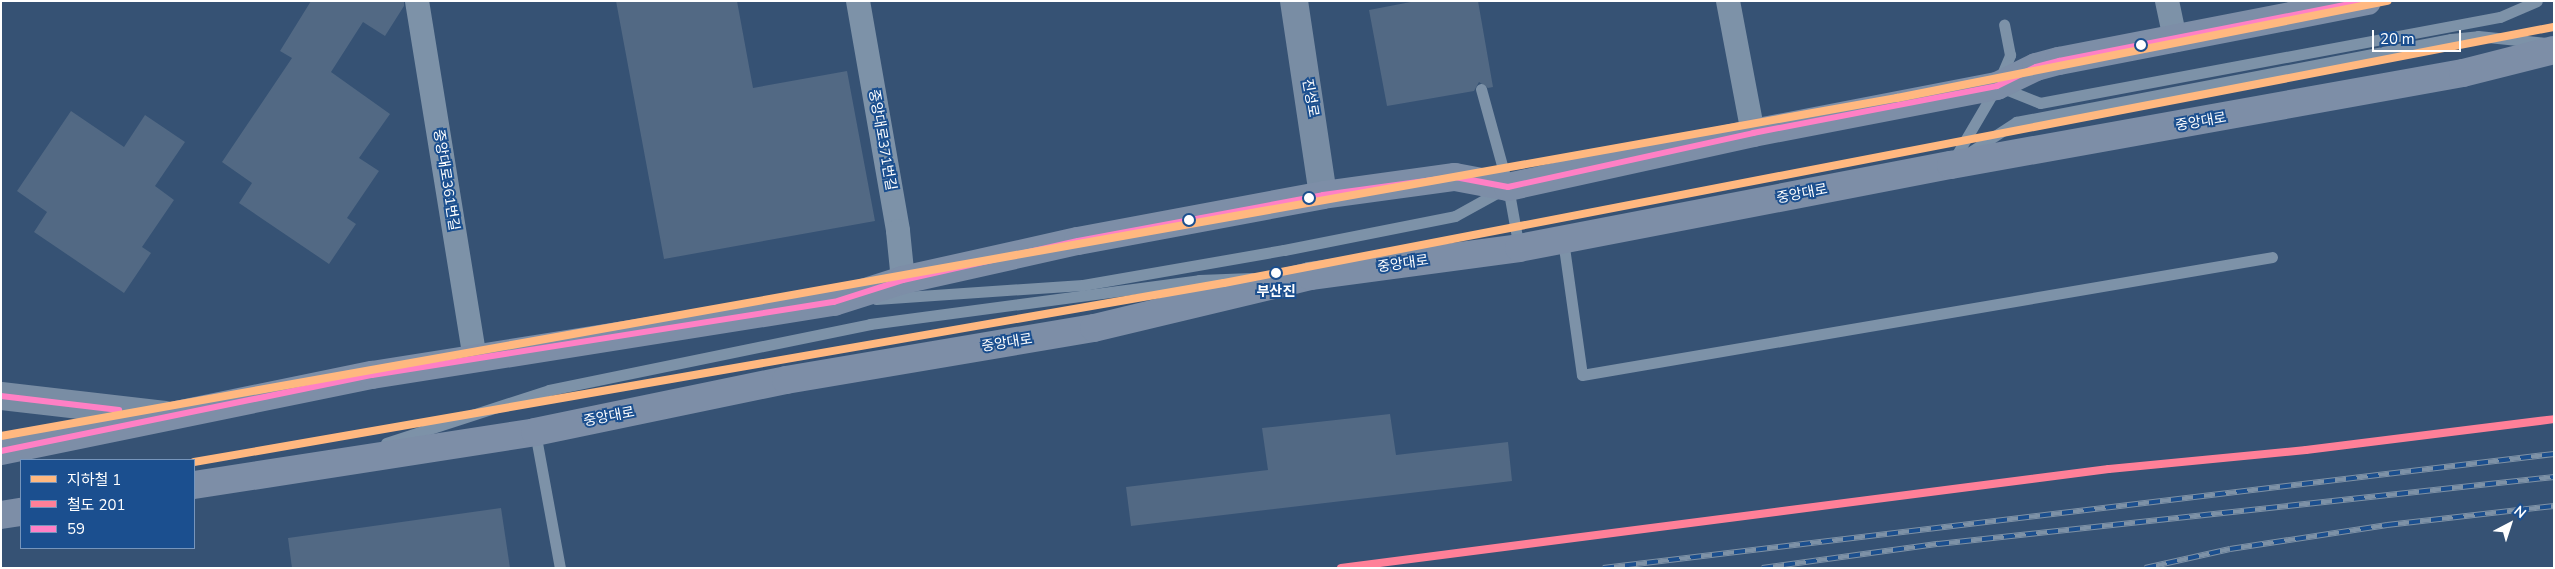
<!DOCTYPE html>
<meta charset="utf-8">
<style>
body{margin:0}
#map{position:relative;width:2555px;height:569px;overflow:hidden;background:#365274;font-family:"Nunito Sans","Noto Sans KR",sans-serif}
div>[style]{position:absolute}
.building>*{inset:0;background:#526984}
.lane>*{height:11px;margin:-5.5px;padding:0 5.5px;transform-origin:5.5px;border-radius:5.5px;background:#7d92a8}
.street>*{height:24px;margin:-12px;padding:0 12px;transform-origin:12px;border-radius:12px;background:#7d92a8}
.secondary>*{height:28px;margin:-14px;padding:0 14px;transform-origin:14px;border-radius:14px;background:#798da4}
.primary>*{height:28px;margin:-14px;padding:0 14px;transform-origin:14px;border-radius:14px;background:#7d8ea7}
.rail>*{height:5.5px;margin-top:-2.75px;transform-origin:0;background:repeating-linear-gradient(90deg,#1b4f8f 0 11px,#7e92a7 0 22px);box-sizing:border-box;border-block:1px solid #7e92a7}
.bus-1>*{height:6px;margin:-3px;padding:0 3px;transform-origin:3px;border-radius:3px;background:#ff80c5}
.rail-1>*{height:8px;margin:-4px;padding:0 4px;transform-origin:4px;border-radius:4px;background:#ff8098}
.metro-1>*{height:8px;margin:-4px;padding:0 4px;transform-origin:4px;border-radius:4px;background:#ffb880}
.dots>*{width:14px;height:14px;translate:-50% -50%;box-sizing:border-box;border:2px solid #1b4f8f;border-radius:50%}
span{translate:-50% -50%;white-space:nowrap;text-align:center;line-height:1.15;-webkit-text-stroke:4px #1b4f8f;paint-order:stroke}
.street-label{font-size:14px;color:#fff}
.stop-label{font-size:14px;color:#fff;font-weight:700}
.frame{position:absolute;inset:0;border:2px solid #fff;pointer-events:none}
.legend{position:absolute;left:20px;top:459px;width:175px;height:90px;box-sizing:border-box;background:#1b4f8f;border:1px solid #7695bc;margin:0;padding:6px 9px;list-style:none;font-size:15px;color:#fff}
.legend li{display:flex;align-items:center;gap:10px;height:25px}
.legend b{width:25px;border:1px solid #7695bc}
.north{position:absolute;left:2485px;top:499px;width:50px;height:50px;-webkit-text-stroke:4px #1b4f8f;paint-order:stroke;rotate:40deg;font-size:14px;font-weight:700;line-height:20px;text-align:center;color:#fff}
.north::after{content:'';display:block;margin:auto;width:18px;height:22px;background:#fff;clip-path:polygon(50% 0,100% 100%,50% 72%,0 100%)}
.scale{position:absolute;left:2372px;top:30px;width:89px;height:22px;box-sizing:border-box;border:2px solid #fff;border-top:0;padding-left:6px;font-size:15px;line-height:18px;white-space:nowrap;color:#fff;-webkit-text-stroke:4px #1b4f8f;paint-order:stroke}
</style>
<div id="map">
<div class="building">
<div style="clip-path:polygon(311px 1px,404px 1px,404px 6px,385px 36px,363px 22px,331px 72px,390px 114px,359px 158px,379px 171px,347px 218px,356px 224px,329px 264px,239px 203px,252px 183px,222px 162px,292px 58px,280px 51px)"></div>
<div style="clip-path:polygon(616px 1px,737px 1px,753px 88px,847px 71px,875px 221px,664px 259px)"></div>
<div style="clip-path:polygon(1416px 1px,1478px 1px,1493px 87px,1488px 88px,1479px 82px,1474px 91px,1387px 106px,1369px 10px)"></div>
<div style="clip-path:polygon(71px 111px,124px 147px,145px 115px,185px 142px,155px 186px,174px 200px,142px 247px,151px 253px,124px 293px,34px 232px,47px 212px,17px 191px)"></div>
<div style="clip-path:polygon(1390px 414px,1396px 455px,1508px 442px,1512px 481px,1131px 526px,1126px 487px,1268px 470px,1262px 428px)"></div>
<div style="clip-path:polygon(501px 508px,510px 568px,292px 568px,288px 538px)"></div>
</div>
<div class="lane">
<div style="left:2000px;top:87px;width:43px;rotate:21.8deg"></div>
<div style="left:2040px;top:103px;width:468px;rotate:-10.6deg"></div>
<div style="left:2500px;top:17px;width:40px;rotate:-23.4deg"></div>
<div style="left:1481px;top:89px;width:102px;rotate:74.6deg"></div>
<div style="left:1508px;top:187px;width:62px;rotate:79.8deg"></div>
<div style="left:1967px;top:154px;width:59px;rotate:-33.1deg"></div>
<div style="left:2016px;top:122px;width:443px;rotate:-10.8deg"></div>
<div style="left:2451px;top:39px;width:27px;rotate:-6deg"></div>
<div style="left:2478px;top:36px;width:68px;rotate:5.9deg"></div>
<div style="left:1953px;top:161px;width:87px;rotate:-59.6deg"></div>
<div style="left:1997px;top:86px;width:34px;rotate:-67deg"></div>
<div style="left:2010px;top:55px;width:31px;rotate:-101deg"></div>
<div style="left:1563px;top:240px;width:136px;rotate:82deg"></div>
<div style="left:1582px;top:375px;width:700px;rotate:-9.7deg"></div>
<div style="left:876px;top:299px;width:207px;rotate:-3.9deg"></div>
<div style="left:1083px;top:285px;width:204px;rotate:-9.9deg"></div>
<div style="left:1284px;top:250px;width:174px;rotate:-11.2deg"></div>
<div style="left:1455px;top:216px;width:54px;rotate:-29deg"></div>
<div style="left:535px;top:432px;width:138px;rotate:79.6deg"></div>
<div style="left:386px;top:443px;width:171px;rotate:-18deg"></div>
<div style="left:549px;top:390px;width:328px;rotate:-11.6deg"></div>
<div style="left:870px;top:324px;width:332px;rotate:-7.6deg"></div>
<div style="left:1199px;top:280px;width:53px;rotate:-2.2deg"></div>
</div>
<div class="street">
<div style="left:417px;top:1px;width:363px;rotate:80.8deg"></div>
<div style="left:858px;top:1px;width:233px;rotate:80.1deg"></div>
<div style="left:898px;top:231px;width:49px;rotate:84.2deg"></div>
<div style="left:1728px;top:1px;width:134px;rotate:79.3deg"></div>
<div style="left:2167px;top:1px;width:40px;rotate:78deg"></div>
</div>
<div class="secondary">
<div style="left:1294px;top:1px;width:196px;rotate:81.5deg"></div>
<div style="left:1px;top:396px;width:165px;rotate:6.6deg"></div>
</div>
<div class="primary">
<div style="left:1px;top:451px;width:379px;rotate:-11.6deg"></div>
<div style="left:372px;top:375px;width:468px;rotate:-9deg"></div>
<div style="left:834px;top:302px;width:72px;rotate:-17.7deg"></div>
<div style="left:903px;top:280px;width:179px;rotate:-12.6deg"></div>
<div style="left:1078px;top:241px;width:249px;rotate:-10.6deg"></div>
<div style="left:1323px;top:195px;width:133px;rotate:-7.8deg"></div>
<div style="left:1455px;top:177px;width:54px;rotate:10.7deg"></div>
<div style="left:1508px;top:187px;width:251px;rotate:-12.4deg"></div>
<div style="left:1753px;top:133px;width:248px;rotate:-10.9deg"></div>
<div style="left:1997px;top:86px;width:43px;rotate:-26deg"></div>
<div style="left:2036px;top:67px;width:24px;rotate:-15deg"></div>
<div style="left:2059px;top:61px;width:314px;rotate:-11deg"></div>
<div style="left:194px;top:485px;width:345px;rotate:-8.8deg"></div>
<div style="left:535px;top:432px;width:256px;rotate:-11.7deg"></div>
<div style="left:786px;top:380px;width:312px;rotate:-9.6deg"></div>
<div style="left:1094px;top:328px;width:222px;rotate:-13.5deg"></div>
<div style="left:1310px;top:276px;width:211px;rotate:-7.6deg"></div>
<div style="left:1519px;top:248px;width:440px;rotate:-10.9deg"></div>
<div style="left:1951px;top:165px;width:520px;rotate:-10.19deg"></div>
<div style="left:2463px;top:73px;width:94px;rotate:-14.2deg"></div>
<div style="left:1px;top:515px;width:20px;rotate:-9deg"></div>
</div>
<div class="rail">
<div style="left:1603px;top:568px;width:958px;rotate:-6.84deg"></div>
<div style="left:1762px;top:568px;width:178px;rotate:-7.8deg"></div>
<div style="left:1938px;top:544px;width:620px;rotate:-6.21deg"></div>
<div style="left:2145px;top:568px;width:87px;rotate:-12.6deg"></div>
<div style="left:2230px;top:549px;width:159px;rotate:-8.7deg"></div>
<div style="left:2387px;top:525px;width:168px;rotate:-6.5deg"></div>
</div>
<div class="bus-1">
<div style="left:1px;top:396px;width:119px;rotate:6.8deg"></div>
<div style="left:1px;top:451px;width:379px;rotate:-11.6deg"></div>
<div style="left:372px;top:375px;width:468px;rotate:-9deg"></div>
<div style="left:834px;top:302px;width:72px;rotate:-17.7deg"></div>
<div style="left:903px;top:280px;width:179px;rotate:-12.6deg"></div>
<div style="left:1078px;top:241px;width:249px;rotate:-10.6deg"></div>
<div style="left:1323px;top:195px;width:133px;rotate:-7.8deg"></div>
<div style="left:1455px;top:177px;width:54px;rotate:10.7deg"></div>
<div style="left:1508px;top:187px;width:251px;rotate:-12.4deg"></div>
<div style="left:1753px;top:133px;width:248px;rotate:-10.9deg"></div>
<div style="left:1997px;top:86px;width:43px;rotate:-26deg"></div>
<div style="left:2036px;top:67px;width:24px;rotate:-15deg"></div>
<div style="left:2059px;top:61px;width:313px;rotate:-11.1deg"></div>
</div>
<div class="rail-1">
<div style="left:1341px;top:568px;width:774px;rotate:-7.35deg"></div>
<div style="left:2109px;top:469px;width:198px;rotate:-5.5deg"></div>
<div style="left:2306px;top:450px;width:250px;rotate:-7.1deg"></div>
</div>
<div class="metro-1">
<div style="left:1px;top:436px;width:1926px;rotate:-10.11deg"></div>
<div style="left:1897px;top:98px;width:500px;rotate:-11.2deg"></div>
<div style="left:194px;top:462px;width:1045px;rotate:-9.86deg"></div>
<div style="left:1224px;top:283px;width:1354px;rotate:-10.9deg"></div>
</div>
<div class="dots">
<div style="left:2141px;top:45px;background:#fff"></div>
<div style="left:1309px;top:198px;background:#fff"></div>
<div style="left:1189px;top:220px;background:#fff"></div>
<div style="left:1276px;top:273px;background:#fff"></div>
</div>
<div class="street-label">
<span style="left:1310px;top:98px;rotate:80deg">진성로</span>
<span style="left:2201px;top:122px;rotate:-10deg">중앙대로</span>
<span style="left:882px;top:140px;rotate:80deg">중앙대로371번길</span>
<span style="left:446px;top:180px;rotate:81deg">중앙대로361번길</span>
<span style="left:1802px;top:194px;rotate:-11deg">중앙대로</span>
<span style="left:1403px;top:264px;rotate:-8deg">중앙대로</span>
<span style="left:1007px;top:343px;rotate:-9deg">중앙대로</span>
<span style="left:609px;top:417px;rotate:-11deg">중앙대로</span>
</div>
<div class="stop-label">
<span style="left:1276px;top:292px">부산진</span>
</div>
<div class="frame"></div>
<ul class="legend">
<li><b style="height:6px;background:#ffb880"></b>지하철 1</li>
<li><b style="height:6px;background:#ff8098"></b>철도 201</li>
<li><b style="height:6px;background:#ff80c5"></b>59</li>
</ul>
<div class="north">N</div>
<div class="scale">20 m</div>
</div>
